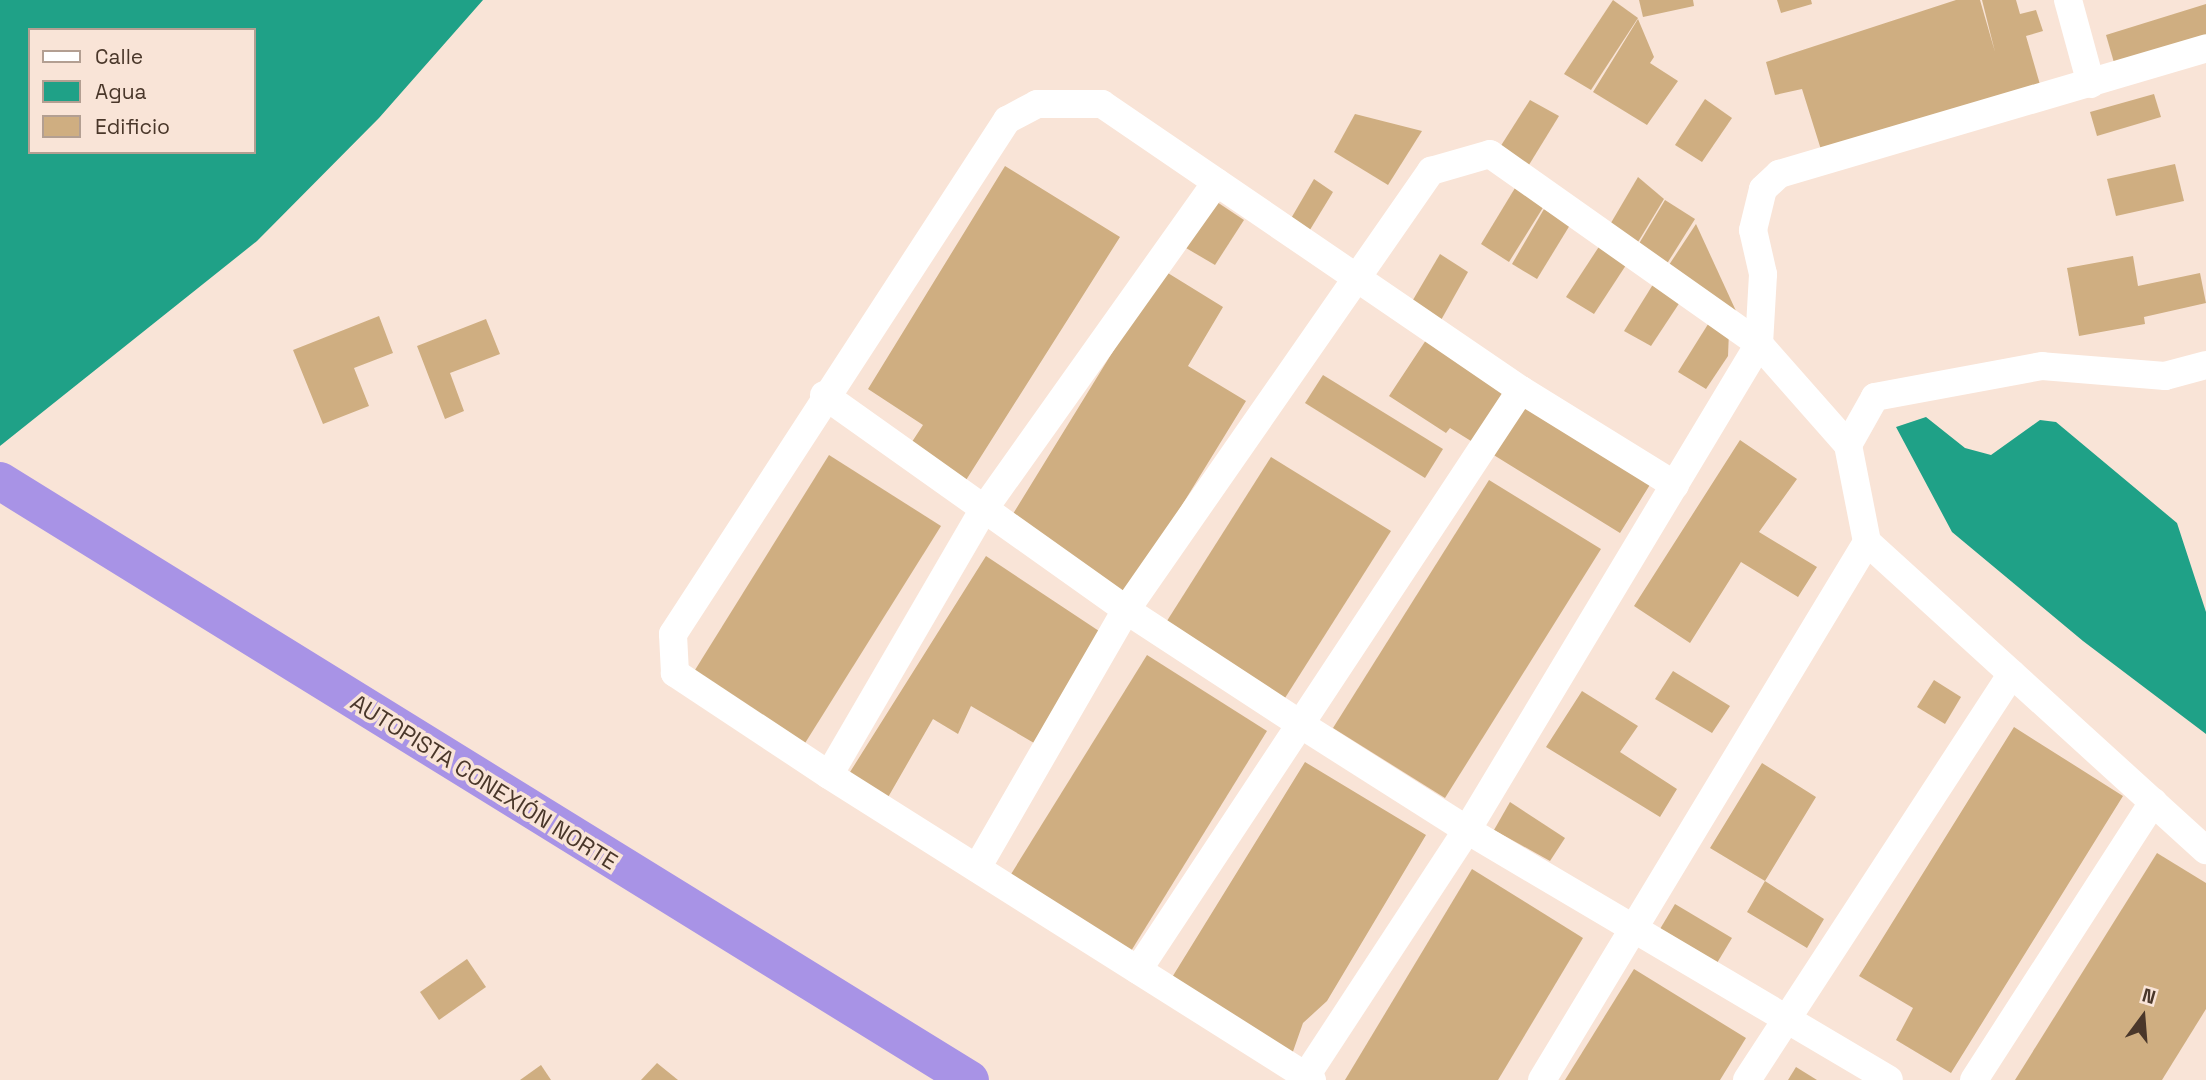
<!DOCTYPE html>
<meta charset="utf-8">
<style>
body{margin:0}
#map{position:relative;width:2206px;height:1080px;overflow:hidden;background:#f9e4d7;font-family:"Space Grotesk",sans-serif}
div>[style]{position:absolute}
.water>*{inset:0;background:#1fa187}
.building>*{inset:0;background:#cfae81}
.street>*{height:28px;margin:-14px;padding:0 14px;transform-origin:14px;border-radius:14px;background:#fff}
.highway>*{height:38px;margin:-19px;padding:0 19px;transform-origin:19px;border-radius:19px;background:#a893e6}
span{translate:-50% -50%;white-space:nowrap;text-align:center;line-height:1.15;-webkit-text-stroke:7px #f9e4d7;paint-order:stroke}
.street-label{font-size:23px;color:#4a372a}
.legend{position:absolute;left:28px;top:28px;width:228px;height:126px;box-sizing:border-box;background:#f9e4d7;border:2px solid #b39f92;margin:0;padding:9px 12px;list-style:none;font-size:21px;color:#4a372a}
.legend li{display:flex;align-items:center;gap:14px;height:35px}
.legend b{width:35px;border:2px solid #b39f92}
.north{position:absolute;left:2108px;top:982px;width:70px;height:70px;-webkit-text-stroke:5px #f9e4d7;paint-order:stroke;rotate:16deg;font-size:19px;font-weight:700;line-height:28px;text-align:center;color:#4a372a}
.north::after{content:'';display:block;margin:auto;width:24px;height:32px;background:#4a372a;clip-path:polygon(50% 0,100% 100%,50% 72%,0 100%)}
</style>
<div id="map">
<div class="water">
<div style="clip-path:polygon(evenodd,0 0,483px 0,379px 118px,257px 241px,0 446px,0 0,30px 30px,254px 30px,254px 152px,30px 152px,30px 30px)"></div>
<div style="clip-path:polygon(1926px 417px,1965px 448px,1991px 455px,2040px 420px,2056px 422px,2177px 523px,2206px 612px,2206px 734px,2083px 641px,1952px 532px,1896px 427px)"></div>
</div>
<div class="building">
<div style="clip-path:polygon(1613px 0,1638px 18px,1591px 90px,1564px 74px)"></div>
<div style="clip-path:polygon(1639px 0,1693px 0,1694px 6px,1643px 17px)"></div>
<div style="clip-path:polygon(1777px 0,1811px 0,1812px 4px,1781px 13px)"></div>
<div style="clip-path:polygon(1956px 0,1980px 0,1995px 52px,1982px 0,2016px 0,2020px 14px,2036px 10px,2043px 31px,2026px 36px,2041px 88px,1823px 156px,1802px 89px,1775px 95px,1766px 62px)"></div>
<div style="clip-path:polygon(2206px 4px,2206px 40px,2115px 66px,2106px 35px)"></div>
<div style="clip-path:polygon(1638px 19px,1654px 57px,1650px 63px,1678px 81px,1647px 125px,1593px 92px)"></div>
<div style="clip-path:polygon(2154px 94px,2161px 117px,2097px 136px,2090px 112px)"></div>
<div style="clip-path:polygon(1705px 99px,1732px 118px,1702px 162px,1675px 145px)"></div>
<div style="clip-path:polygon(1530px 100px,1559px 116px,1524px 173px,1495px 155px)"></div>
<div style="clip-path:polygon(1355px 114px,1422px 131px,1388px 185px,1334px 152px)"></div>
<div style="clip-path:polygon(2175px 164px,2184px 201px,2116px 216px,2107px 179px)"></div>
<div style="clip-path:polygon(1005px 166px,1120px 237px,961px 488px,906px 451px,923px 425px,868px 389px)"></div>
<div style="clip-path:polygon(1638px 177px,1664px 199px,1632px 252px,1605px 233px)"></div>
<div style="clip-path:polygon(1314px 179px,1333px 192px,1305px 238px,1286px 227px)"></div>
<div style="clip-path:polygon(1515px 188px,1544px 206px,1509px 262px,1481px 244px)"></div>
<div style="clip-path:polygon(1214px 200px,1244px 220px,1215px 265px,1186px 248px)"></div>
<div style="clip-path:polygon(1665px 200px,1695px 219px,1663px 270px,1634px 252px)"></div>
<div style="clip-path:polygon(1544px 209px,1570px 225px,1537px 279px,1512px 264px)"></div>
<div style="clip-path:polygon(1696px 224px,1742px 324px,1663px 274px)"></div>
<div style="clip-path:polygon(1602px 242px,1630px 259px,1594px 314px,1566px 297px)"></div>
<div style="clip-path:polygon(1440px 254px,1468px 272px,1436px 329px,1407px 310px)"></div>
<div style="clip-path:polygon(2133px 256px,2138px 286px,2200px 273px,2206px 303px,2144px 317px,2145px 324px,2079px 336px,2067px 268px)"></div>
<div style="clip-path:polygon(1163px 270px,1223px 307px,1188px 366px,1246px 401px,1125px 598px,1008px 522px)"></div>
<div style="clip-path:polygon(1657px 278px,1684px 296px,1651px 346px,1624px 331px)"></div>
<div style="clip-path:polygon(379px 316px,393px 353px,354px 368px,369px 406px,323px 424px,293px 350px)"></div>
<div style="clip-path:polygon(486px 319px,500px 354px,450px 373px,464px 411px,445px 419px,417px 346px)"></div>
<div style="clip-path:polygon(1710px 321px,1729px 331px,1728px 356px,1706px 389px,1678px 372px)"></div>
<div style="clip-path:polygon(1428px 337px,1656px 475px,1620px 533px,1450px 428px,1446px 433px,1389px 396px)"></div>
<div style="clip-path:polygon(1323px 375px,1443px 449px,1425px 478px,1305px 403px)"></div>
<div style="clip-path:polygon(1740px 440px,1797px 479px,1759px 532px,1817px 567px,1798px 597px,1741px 562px,1690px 643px,1634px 606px)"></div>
<div style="clip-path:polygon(829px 455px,941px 526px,802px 748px,690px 678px)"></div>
<div style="clip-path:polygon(1271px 457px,1391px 531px,1285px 698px,1165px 624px)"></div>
<div style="clip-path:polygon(1489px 480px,1601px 549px,1445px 798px,1333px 728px)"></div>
<div style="clip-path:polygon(986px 556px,1102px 633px,1034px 743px,971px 706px,958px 734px,933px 719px,883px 806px,845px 780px)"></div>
<div style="clip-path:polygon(1147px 655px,1267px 731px,1128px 956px,1008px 879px)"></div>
<div style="clip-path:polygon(1673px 671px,1730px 706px,1712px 733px,1655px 699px)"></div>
<div style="clip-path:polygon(1934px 680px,1961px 697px,1945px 724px,1917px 707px)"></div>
<div style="clip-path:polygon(1582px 691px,1638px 726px,1620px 752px,1677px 789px,1660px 817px,1546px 747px)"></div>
<div style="clip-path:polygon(2014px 727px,2123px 796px,1951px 1073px,1896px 1040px,1913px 1008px,1859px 976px)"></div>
<div style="clip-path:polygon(1305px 762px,1426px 835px,1327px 1001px,1303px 1023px,1290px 1060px,1171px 979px)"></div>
<div style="clip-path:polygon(1762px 763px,1816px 797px,1765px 881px,1824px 919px,1807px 948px,1747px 912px,1765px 881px,1710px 848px)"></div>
<div style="clip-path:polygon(1510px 802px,1565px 838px,1550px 861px,1494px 830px)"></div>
<div style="clip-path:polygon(2157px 853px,2206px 883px,2206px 1009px,2162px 1080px,2015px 1080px)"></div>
<div style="clip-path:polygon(1472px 869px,1583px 938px,1498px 1080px,1345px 1080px)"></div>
<div style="clip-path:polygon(1675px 904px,1732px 938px,1714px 968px,1657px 934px)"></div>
<div style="clip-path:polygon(467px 959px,486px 987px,439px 1020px,420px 992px)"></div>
<div style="clip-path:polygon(1634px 969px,1746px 1038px,1720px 1080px,1565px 1080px)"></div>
<div style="clip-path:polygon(657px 1063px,678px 1080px,641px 1080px)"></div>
<div style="clip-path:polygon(541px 1065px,551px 1080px,520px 1080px)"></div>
<div style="clip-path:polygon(1796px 1067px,1817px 1080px,1788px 1080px)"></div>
</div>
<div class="street">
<div style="left:2068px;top:0;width:87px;rotate:74.7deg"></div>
<div style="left:2206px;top:365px;width:42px;rotate:165deg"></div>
<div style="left:2165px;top:376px;width:123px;rotate:-175.4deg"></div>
<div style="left:2042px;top:366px;width:170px;rotate:169.5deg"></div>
<div style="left:1875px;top:397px;width:55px;rotate:119.4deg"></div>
<div style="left:1848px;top:445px;width:99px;rotate:78.9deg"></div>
<div style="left:1867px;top:542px;width:458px;rotate:42.3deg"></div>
<div style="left:824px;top:395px;width:371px;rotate:35.4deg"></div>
<div style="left:1126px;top:610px;width:208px;rotate:33.2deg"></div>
<div style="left:1300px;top:724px;width:198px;rotate:32.4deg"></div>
<div style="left:1467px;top:830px;width:490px;rotate:30.6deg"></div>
<div style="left:829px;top:775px;width:308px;rotate:-59.8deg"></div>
<div style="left:984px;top:509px;width:401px;rotate:-54.6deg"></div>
<div style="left:977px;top:868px;width:298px;rotate:-60deg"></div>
<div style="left:1126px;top:610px;width:535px;rotate:-55.21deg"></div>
<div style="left:1431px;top:171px;width:61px;rotate:-16.1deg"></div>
<div style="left:1490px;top:154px;width:329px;rotate:35.2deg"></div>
<div style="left:1759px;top:344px;width:135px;rotate:48.6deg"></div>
<div style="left:1138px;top:970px;width:695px;rotate:-56.56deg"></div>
<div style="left:1306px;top:1076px;width:294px;rotate:-56.8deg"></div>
<div style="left:1467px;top:830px;width:567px;rotate:-59deg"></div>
<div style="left:1759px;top:344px;width:70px;rotate:-86.7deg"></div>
<div style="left:1763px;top:274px;width:45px;rotate:-102.8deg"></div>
<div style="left:1753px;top:230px;width:42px;rotate:-76.3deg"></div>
<div style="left:1763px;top:189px;width:22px;rotate:-43deg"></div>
<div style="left:1779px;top:174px;width:445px;rotate:-16.4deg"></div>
<div style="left:1312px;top:1080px;width:571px;rotate:-147.73deg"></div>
<div style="left:829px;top:775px;width:185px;rotate:-146.5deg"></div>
<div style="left:675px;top:673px;width:39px;rotate:-93deg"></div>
<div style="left:673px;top:634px;width:613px;rotate:-56.98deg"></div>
<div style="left:1007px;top:120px;width:34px;rotate:-28deg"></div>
<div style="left:1037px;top:104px;width:65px"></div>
<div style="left:1102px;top:104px;width:507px;rotate:34.32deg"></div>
<div style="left:1521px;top:390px;width:181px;rotate:31.7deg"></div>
<div style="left:1542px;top:1080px;width:629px;rotate:-58.86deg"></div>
<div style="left:1747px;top:1080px;width:485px;rotate:-56.9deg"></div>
<div style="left:1974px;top:1080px;width:331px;rotate:-57.2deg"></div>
</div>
<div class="highway">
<div style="left:0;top:481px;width:1140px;rotate:31.7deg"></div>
</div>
<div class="street-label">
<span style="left:484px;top:782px;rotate:32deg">AUTOPISTA CONEXIÓN NORTE</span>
</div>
<ul class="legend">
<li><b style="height:9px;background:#fff"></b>Calle</li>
<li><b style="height:19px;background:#1fa187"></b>Agua</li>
<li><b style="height:19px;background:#cfae81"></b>Edificio</li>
</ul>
<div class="north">N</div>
</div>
